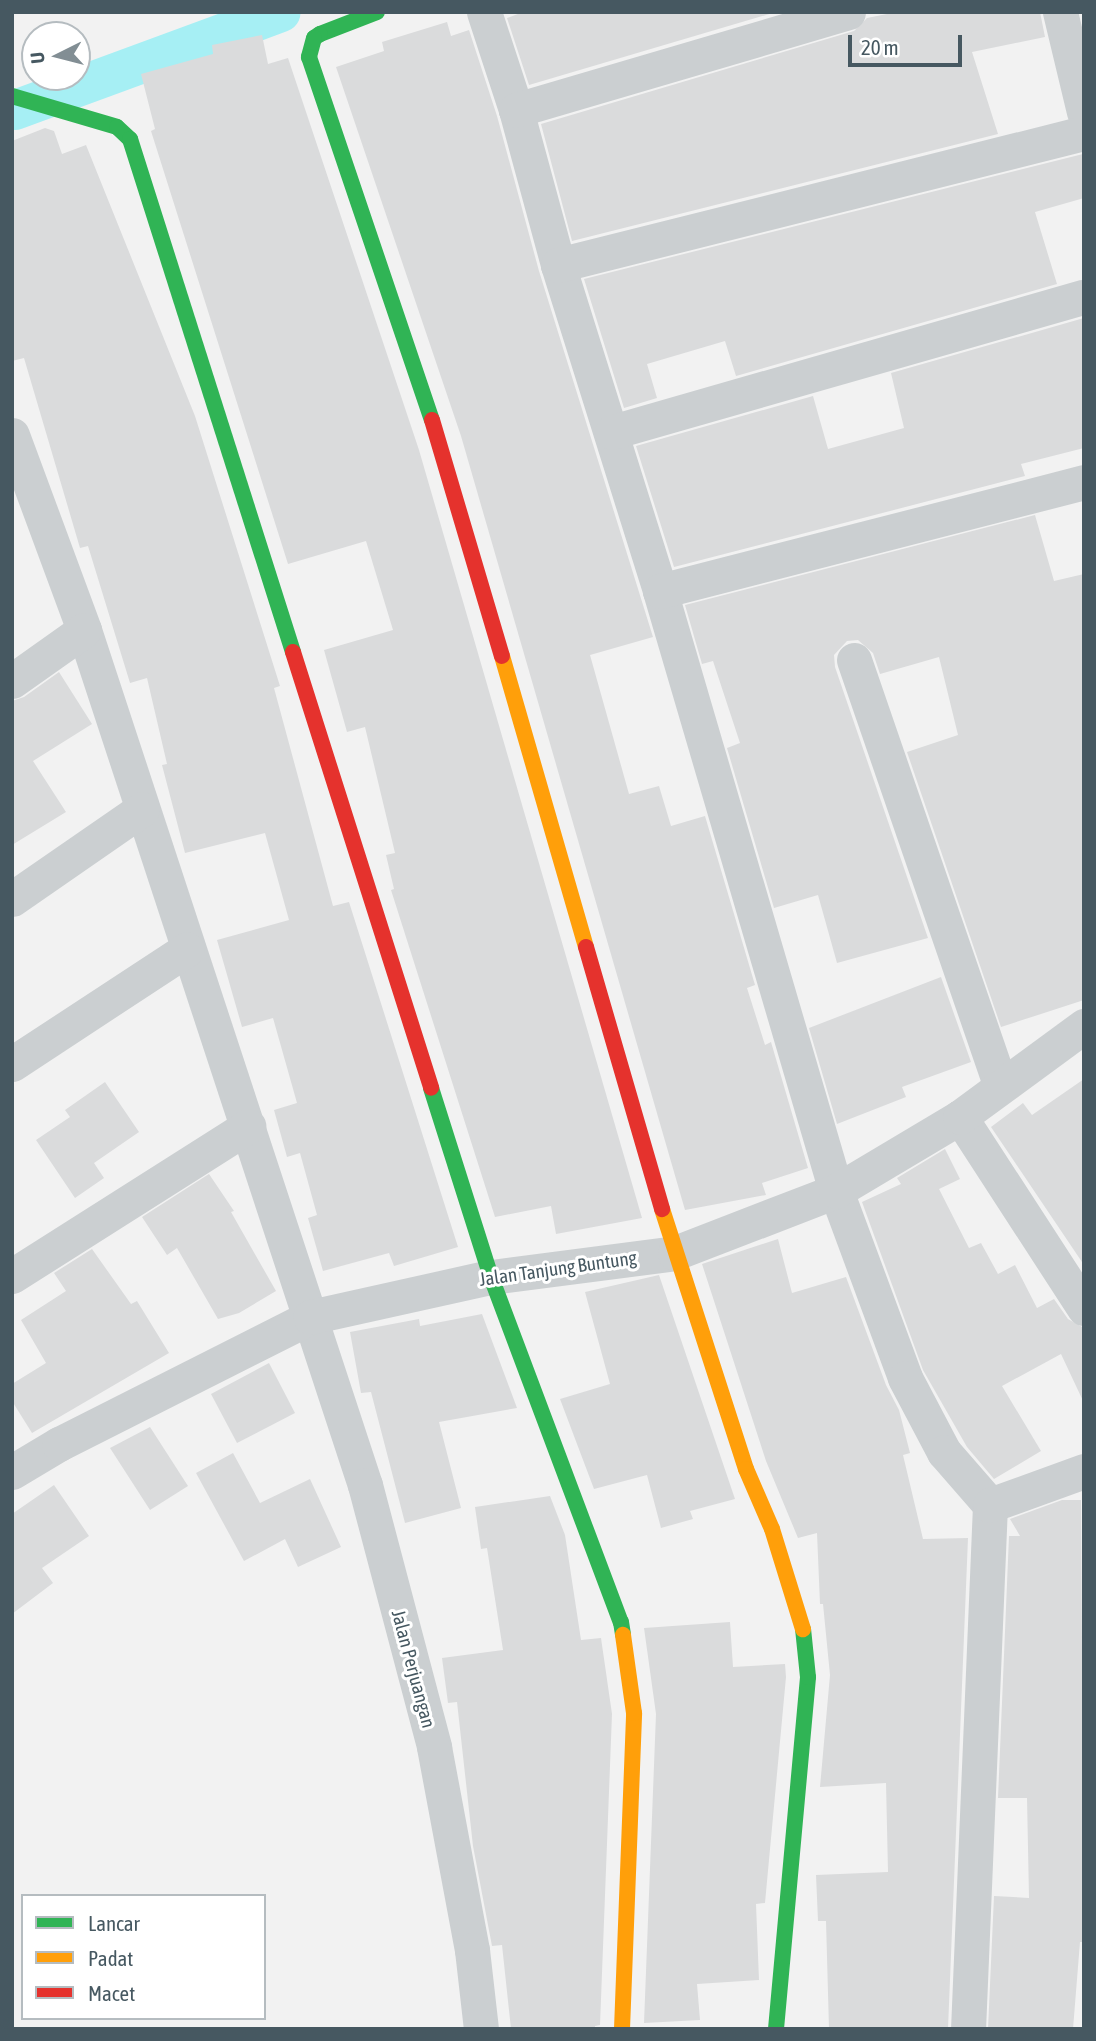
<!DOCTYPE html>
<style>
body{margin:0}
#map{position:relative;width:1096px;height:2041px;overflow:hidden;background:#f2f2f2;font-family:"Asap Condensed",sans-serif}
div>[style]{position:absolute}
.canal>*{height:40px;margin:-20px;padding:0 20px;transform-origin:20px;border-radius:20px;background:#a6eff4}
.building>*{inset:0;background:#dadbdc}
.street>*{height:35px;margin:-17.5px;padding:0 17.5px;transform-origin:17.5px;border-radius:17.5px;background:#cbcfd1}
.fast>*{height:16px;margin:-8px;padding:0 8px;transform-origin:8px;border-radius:8px;background:#30b455}
.slow>*{height:16px;margin:-8px;padding:0 8px;transform-origin:8px;border-radius:8px;background:#ff9f0a}
.jam>*{height:16px;margin:-8px;padding:0 8px;transform-origin:8px;border-radius:8px;background:#e5322d}
span{translate:-50% -50%;white-space:nowrap;text-align:center;line-height:1.15;-webkit-text-stroke:6px #fff;paint-order:stroke}
.street-label{font-size:19px;color:#465861}
.frame{position:absolute;inset:0;border:14px solid #465861;pointer-events:none}
.legend{position:absolute;left:21px;top:1894px;width:245px;height:126px;box-sizing:border-box;background:#fff;border:2px solid #b5bcc0;margin:0;padding:9px 12px;list-style:none;font-size:21px;color:#465861}
.legend li{display:flex;align-items:center;gap:14px;height:35px}
.legend b{width:35px;border:2px solid #b5bcc0}
.north{position:absolute;left:21px;top:21px;width:70px;height:70px;box-sizing:border-box;background:#fff;border:2px solid #b5bcc0;border-radius:50%;rotate:264deg;font-size:19px;font-weight:700;line-height:28px;text-align:center;color:#465861}
.north::after{content:'';display:block;margin:auto;width:24px;height:32px;background:#828e94;clip-path:polygon(50% 0,100% 100%,50% 72%,0 100%)}
.scale{position:absolute;left:848px;top:35px;width:114px;height:32px;box-sizing:border-box;border:4px solid #465861;border-top:0;padding-left:9px;font-size:21px;line-height:24px;white-space:nowrap;color:#465861;-webkit-text-stroke:5px #fff;paint-order:stroke}
</style>
<div id="map">
<div class="canal">
<div style="left:15px;top:110px;width:283px;rotate:-20.2deg"></div>
</div>
<div class="building">
<div style="clip-path:polygon(523px 12px,776px 12px,529px 85px,507px 18px)"></div>
<div style="clip-path:polygon(897px 12px,1040px 12px,1045px 37px,972px 52px,998px 134px,572px 241px,541px 124px,854px 31px,867px 18px)"></div>
<div style="clip-path:polygon(447px 22px,451px 36px,469px 30px,497px 116px,539px 271px,653px 637px,590px 655px,629px 794px,659px 786px,671px 826px,705px 816px,755px 985px,747px 988px,765px 1045px,771px 1042px,808px 1168px,762px 1183px,766px 1195px,685px 1210px,461px 436px,336px 67px,384px 51px,382px 42px)"></div>
<div style="clip-path:polygon(262px 35px,268px 64px,288px 58px,419px 450px,642px 1218px,556px 1234px,551px 1206px,495px 1217px,391px 890px,394px 889px,386px 855px,395px 853px,365px 727px,347px 732px,324px 650px,393px 630px,366px 541px,288px 564px,151px 131px,155px 129px,141px 74px,213px 54px,212px 45px)"></div>
<div style="clip-path:polygon(45px 128px,54px 131px,62px 154px,86px 145px,195px 416px,280px 686px,274px 688px,333px 906px,349px 902px,458px 1247px,394px 1266px,389px 1253px,323px 1271px,308px 1218px,317px 1215px,300px 1153px,287px 1157px,274px 1110px,297px 1103px,273px 1018px,242px 1027px,217px 940px,289px 920px,265px 833px,185px 853px,162px 765px,167px 764px,147px 678px,130px 683px,88px 546px,80px 548px,24px 358px,12px 361px,12px 141px)"></div>
<div style="clip-path:polygon(1083px 154px,1084px 198px,1035px 212px,1057px 284px,736px 376px,725px 341px,647px 364px,657px 398px,624px 408px,584px 279px)"></div>
<div style="clip-path:polygon(1084px 318px,1084px 448px,1021px 464px,1025px 476px,674px 567px,636px 446px,813px 396px,828px 449px,904px 428px,891px 373px)"></div>
<div style="clip-path:polygon(1035px 515px,1054px 581px,1084px 574px,1084px 1000px,1001px 1027px,907px 752px,958px 735px,939px 657px,880px 674px,873px 653px,858px 640px,847px 641px,834px 655px,835px 667px,928px 938px,837px 963px,818px 895px,774px 908px,727px 748px,740px 743px,713px 661px,702px 664px,685px 605px)"></div>
<div style="clip-path:polygon(59px 672px,92px 724px,33px 761px,66px 812px,12px 845px,12px 701px,24px 697px)"></div>
<div style="clip-path:polygon(941px 977px,971px 1062px,902px 1087px,906px 1097px,837px 1124px,809px 1028px)"></div>
<div style="clip-path:polygon(1084px 1079px,1084px 1265px,991px 1127px,1023px 1103px,1032px 1115px)"></div>
<div style="clip-path:polygon(105px 1082px,139px 1132px,94px 1163px,104px 1178px,75px 1198px,36px 1140px,70px 1117px,65px 1110px)"></div>
<div style="clip-path:polygon(945px 1149px,960px 1179px,939px 1189px,969px 1248px,981px 1243px,998px 1274px,1015px 1265px,1037px 1308px,1054px 1299px,1068px 1319px,1084px 1328px,1084px 1403px,1061px 1354px,1002px 1386px,1041px 1451px,994px 1479px,967px 1447px,923px 1370px,862px 1202px,901px 1184px,897px 1178px)"></div>
<div style="clip-path:polygon(209px 1174px,234px 1211px,231px 1212px,276px 1291px,239px 1313px,218px 1319px,177px 1248px,167px 1255px,142px 1217px)"></div>
<div style="clip-path:polygon(778px 1239px,792px 1293px,846px 1277px,886px 1385px,899px 1410px,910px 1453px,903px 1455px,923px 1539px,968px 1538px,948px 2029px,829px 2029px,826px 1921px,818px 1921px,816px 1875px,888px 1872px,886px 1783px,820px 1787px,830px 1675px,823px 1604px,820px 1604px,817px 1533px,798px 1538px,766px 1461px,702px 1264px)"></div>
<div style="clip-path:polygon(92px 1249px,131px 1304px,137px 1301px,169px 1353px,32px 1433px,12px 1401px,12px 1384px,46px 1363px,21px 1320px,66px 1291px,54px 1273px)"></div>
<div style="clip-path:polygon(659px 1275px,735px 1499px,690px 1511px,693px 1519px,661px 1528px,647px 1475px,594px 1489px,560px 1399px,610px 1384px,585px 1292px)"></div>
<div style="clip-path:polygon(482px 1314px,517px 1408px,439px 1422px,461px 1508px,405px 1523px,371px 1392px,361px 1393px,350px 1332px,419px 1319px,420px 1326px)"></div>
<div style="clip-path:polygon(269px 1363px,295px 1413px,237px 1443px,211px 1394px)"></div>
<div style="clip-path:polygon(150px 1427px,188px 1486px,150px 1510px,110px 1448px)"></div>
<div style="clip-path:polygon(233px 1453px,260px 1503px,310px 1479px,341px 1547px,298px 1567px,285px 1539px,244px 1561px,196px 1473px)"></div>
<div style="clip-path:polygon(54px 1485px,89px 1536px,42px 1568px,53px 1583px,12px 1614px,12px 1514px)"></div>
<div style="clip-path:polygon(550px 1496px,565px 1535px,581px 1640px,601px 1638px,612px 1714px,600px 2025px,595px 2026px,595px 2029px,511px 2029px,502px 1945px,492px 1946px,473px 1846px,457px 1702px,448px 1703px,442px 1658px,503px 1650px,487px 1548px,481px 1549px,475px 1507px)"></div>
<div style="clip-path:polygon(1062px 1500px,1081px 1500px,1084px 1942px,1080px 1942px,1073px 2029px,988px 2029px,994px 1896px,1029px 1898px,1027px 1798px,998px 1798px,1009px 1536px,1020px 1536px,1010px 1519px)"></div>
<div style="clip-path:polygon(730px 1622px,733px 1667px,785px 1664px,786px 1677px,765px 1903px,756px 1904px,759px 1980px,697px 1984px,700px 2020px,644px 2023px,656px 1714px,644px 1628px)"></div>
</div>
<div class="street">
<div style="left:484px;top:12px;width:103px;rotate:71.9deg"></div>
<div style="left:516px;top:110px;width:161px;rotate:74.8deg"></div>
<div style="left:558px;top:265px;width:342px;rotate:72.6deg"></div>
<div style="left:660px;top:591px;width:625px;rotate:73.65deg"></div>
<div style="left:836px;top:1191px;width:199px;rotate:69.7deg"></div>
<div style="left:905px;top:1378px;width:84px;rotate:62.2deg"></div>
<div style="left:944px;top:1452px;width:70px;rotate:49deg"></div>
<div style="left:990px;top:1505px;width:524px;rotate:92.4deg"></div>
<div style="left:1060px;top:12px;width:103px;rotate:76.5deg"></div>
<div style="left:516px;top:110px;width:346px;rotate:-16.4deg"></div>
<div style="left:558px;top:265px;width:542px;rotate:-14.09deg"></div>
<div style="left:612px;top:432px;width:491px;rotate:-16deg"></div>
<div style="left:12px;top:435px;width:208px;rotate:69.7deg"></div>
<div style="left:84px;top:630px;width:900px;rotate:71.81deg"></div>
<div style="left:365px;top:1485px;width:271px;rotate:75.2deg"></div>
<div style="left:434px;top:1747px;width:207px;rotate:79.4deg"></div>
<div style="left:472px;top:1950px;width:80px;rotate:83.5deg"></div>
<div style="left:660px;top:591px;width:438px;rotate:-14.4deg"></div>
<div style="left:854px;top:660px;width:449px;rotate:71deg"></div>
<div style="left:12px;top:681px;width:88px;rotate:-35.3deg"></div>
<div style="left:12px;top:899px;width:158px;rotate:-34.7deg"></div>
<div style="left:12px;top:1064px;width:209px;rotate:-33.3deg"></div>
<div style="left:960px;top:1117px;width:228px;rotate:57deg"></div>
<div style="left:12px;top:1276px;width:280px;rotate:-32.4deg"></div>
<div style="left:12px;top:1472px;width:55px;rotate:-30.8deg"></div>
<div style="left:59px;top:1444px;width:281px;rotate:-26.8deg"></div>
<div style="left:310px;top:1317px;width:185px;rotate:-12.5deg"></div>
<div style="left:491px;top:1277px;width:186px;rotate:-7.4deg"></div>
<div style="left:675px;top:1253px;width:173px;rotate:-21.1deg"></div>
<div style="left:836px;top:1191px;width:144px;rotate:-30.8deg"></div>
<div style="left:960px;top:1117px;width:154px;rotate:-36.3deg"></div>
<div style="left:990px;top:1505px;width:100px;rotate:-19.9deg"></div>
</div>
<div class="fast">
<div style="left:377px;top:12px;width:61px;rotate:158.9deg"></div>
<div style="left:320px;top:34px;width:7px;rotate:146deg"></div>
<div style="left:314px;top:38px;width:20px;rotate:105deg"></div>
<div style="left:309px;top:57px;width:383px;rotate:71.3deg"></div>
<div style="left:12px;top:96px;width:109px;rotate:16.4deg"></div>
<div style="left:117px;top:127px;width:18px;rotate:43deg"></div>
<div style="left:130px;top:139px;width:538px;rotate:72.37deg"></div>
<div style="left:431px;top:1088px;width:198px;rotate:72.4deg"></div>
<div style="left:491px;top:1277px;width:369px;rotate:69.4deg"></div>
<div style="left:621px;top:1622px;width:13px;rotate:81deg"></div>
<div style="left:776px;top:2029px;width:353px;rotate:-84.8deg"></div>
<div style="left:808px;top:1677px;width:48px;rotate:-95.9deg"></div>
</div>
<div class="slow">
<div style="left:502px;top:656px;width:303px;rotate:73.9deg"></div>
<div style="left:662px;top:1209px;width:273px;rotate:72.1deg"></div>
<div style="left:746px;top:1469px;width:65px;rotate:66.6deg"></div>
<div style="left:772px;top:1529px;width:105px;rotate:72.8deg"></div>
<div style="left:622px;top:2029px;width:316px;rotate:-87.8deg"></div>
<div style="left:634px;top:1713px;width:79px;rotate:-98deg"></div>
</div>
<div class="jam">
<div style="left:432px;top:420px;width:246px;rotate:73.5deg"></div>
<div style="left:293px;top:652px;width:457px;rotate:72.4deg"></div>
<div style="left:586px;top:947px;width:273px;rotate:73.8deg"></div>
</div>
<div class="street-label">
<span style="left:558px;top:1269px;rotate:-8deg">Jalan Tanjung Buntung</span>
<span style="left:413px;top:1669px;rotate:75deg">Jalan Perjuangan</span>
</div>
<div class="frame"></div>
<ul class="legend">
<li><b style="height:9px;background:#30b455"></b>Lancar</li>
<li><b style="height:9px;background:#ff9f0a"></b>Padat</li>
<li><b style="height:9px;background:#e5322d"></b>Macet</li>
</ul>
<div class="north">U</div>
<div class="scale">20 m</div>
</div>
